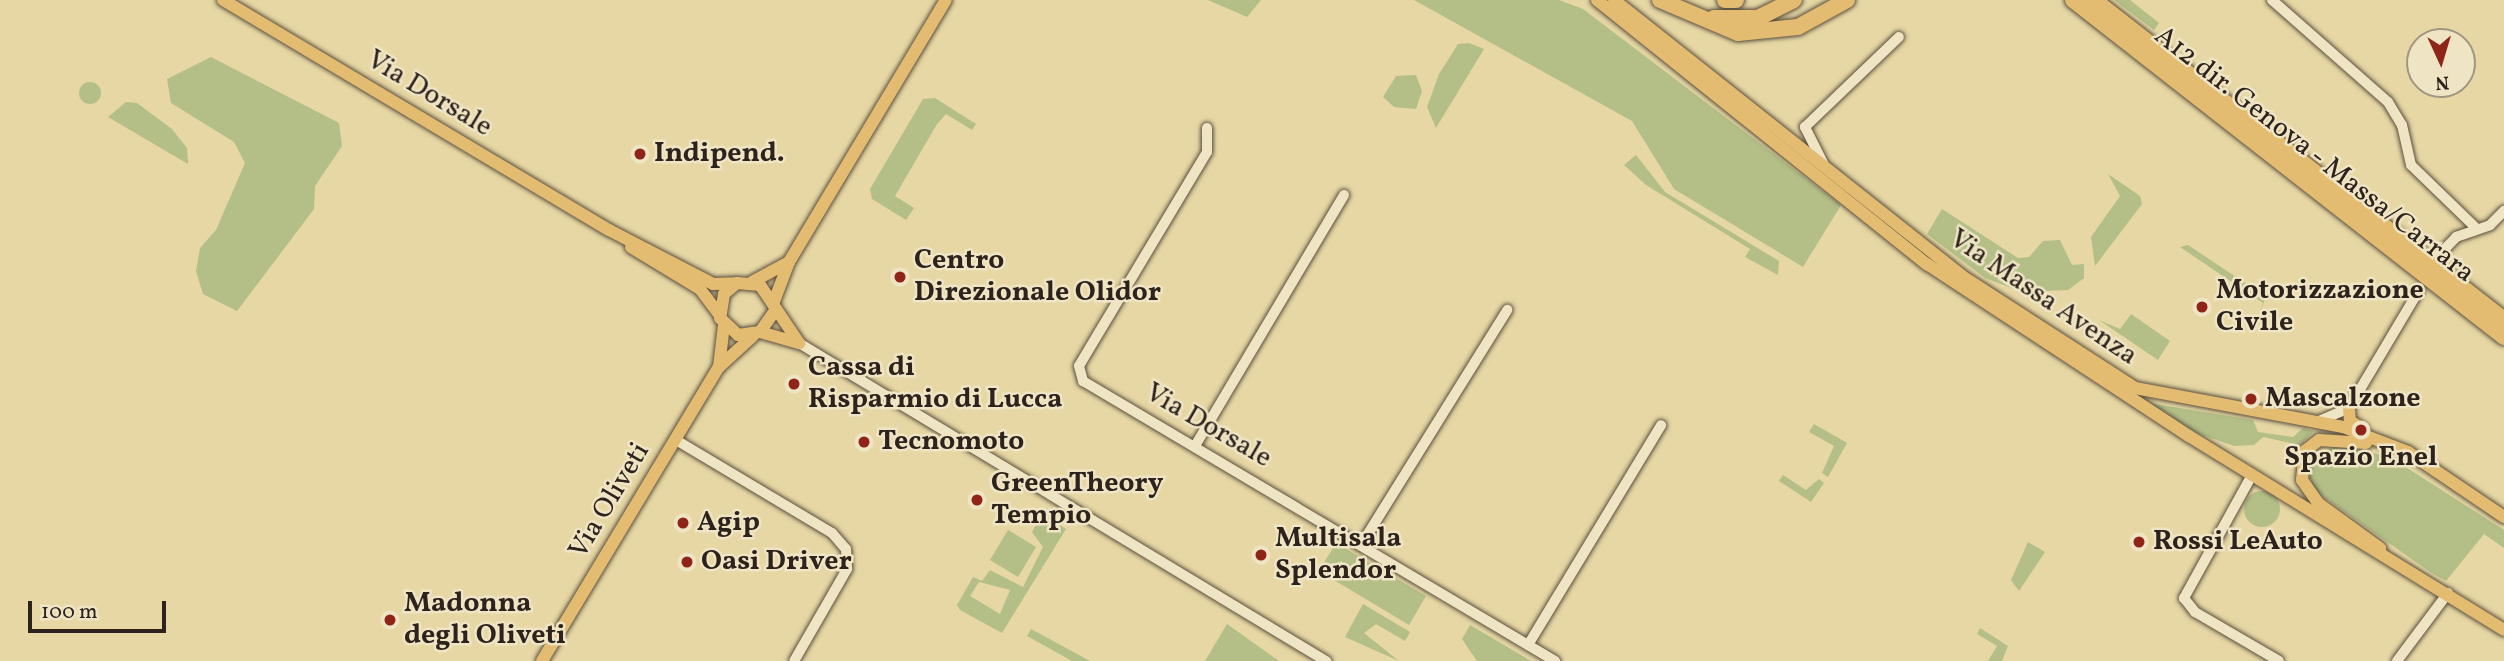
<!DOCTYPE html>
<style>
body{margin:0}
#map{position:relative;width:2504px;height:661px;overflow:hidden;background:#e6d7a4;font-family:Vollkorn,serif}
div>[style]{position:absolute}
.green>*{inset:0;background:#b3bf87}
.round{border-radius:50%}
.roads{filter:drop-shadow(0 0 2px #5b4f3e) drop-shadow(0 0 2px #5b4f3e)}
.minor>*{height:10px;margin:-5px;padding:0 5px;transform-origin:5px;border-radius:5px;background:#efe5c4}
.major>*{height:12px;margin:-6px;padding:0 6px;transform-origin:6px;border-radius:6px;background:#e3bc72}
.highway>*{height:16px;margin:-8px;padding:0 8px;transform-origin:8px;border-radius:8px;background:#e3bc72}
.dots>*{width:19px;height:19px;translate:-50% -50%;box-sizing:border-box;border:4px solid #efe5c4;border-radius:50%}
span{translate:-50% -50%;white-space:nowrap;text-align:center;line-height:1.15;-webkit-text-stroke:5px #efe5c4;paint-order:stroke}
.street-label{font-size:28px;color:#2d221c}
.poi-label{font-size:28px;color:#2d221c;font-weight:700}
.left{translate:0 -50%;text-align:left}
.north{position:absolute;left:2406px;top:28px;width:70px;height:70px;box-sizing:border-box;background:#efe5c4;border:2px solid #a19781;border-radius:50%;rotate:176deg;font-size:19px;font-weight:700;line-height:28px;text-align:center;color:#2d221c}
.north::after{content:'';display:block;margin:auto;width:24px;height:32px;background:#8f2418;clip-path:polygon(50% 0,100% 100%,50% 72%,0 100%)}
.scale{position:absolute;left:28px;top:601px;width:138px;height:32px;box-sizing:border-box;border:4px solid #2d221c;border-top:0;padding-left:9px;font-size:21px;line-height:24px;white-space:nowrap;color:#2d221c;-webkit-text-stroke:5px #efe5c4;paint-order:stroke}
</style>
<div id="map">
<div class="green">
<div style="clip-path:polygon(1208px 0,1261px 0,1247px 17px)"></div>
<div style="clip-path:polygon(1414px 0,1559px 0,1583px 9px,1841px 205px,1803px 267px,1674px 189px,1632px 121px)"></div>
<div style="clip-path:polygon(2114px 0,2130px 0,2159px 23px,2154px 30px)"></div>
<div style="clip-path:polygon(1469px 43px,1484px 49px,1436px 128px,1427px 107px,1439px 74px,1458px 44px)"></div>
<div style="clip-path:polygon(211px 57px,339px 123px,342px 146px,315px 186px,314px 209px,237px 311px,203px 294px,196px 271px,200px 248px,216px 230px,245px 163px,234px 142px,171px 103px,167px 79px)"></div>
<div style="clip-path:polygon(1416px 75px,1422px 91px,1416px 109px,1394px 107px,1383px 97px,1396px 76px)"></div>
<div class="round" style="left:79px;top:82px;width:22px;height:22px"></div>
<div style="clip-path:polygon(935px 98px,976px 124px,972px 130px,946px 114px,937px 124px,895px 196px,914px 208px,906px 220px,872px 199px,870px 189px,923px 99px)"></div>
<div style="clip-path:polygon(126px 102px,137px 103px,172px 129px,187px 148px,188px 164px,108px 117px)"></div>
<div style="clip-path:polygon(1636px 155px,1665px 192px,1779px 261px,1778px 275px,1745px 257px,1750px 249px,1646px 185px,1624px 165px)"></div>
<div style="clip-path:polygon(2108px 174px,2140px 196px,2142px 204px,2095px 266px,2091px 237px,2120px 196px)"></div>
<div style="clip-path:polygon(1942px 209px,2018px 258px,2029px 257px,2043px 241px,2060px 240px,2072px 265px,2084px 264px,2084px 278px,2068px 290px,2022px 292px,1985px 278px,1927px 234px)"></div>
<div style="clip-path:polygon(2188px 245px,2266px 297px,2257px 321px,2263px 303px,2180px 247px)"></div>
<div style="clip-path:polygon(2131px 314px,2170px 341px,2158px 360px,2099px 320px,2120px 329px)"></div>
<div style="clip-path:polygon(2149px 403px,2253px 420px,2258px 432px,2293px 437px,2303px 428px,2314px 431px,2300px 445px,2263px 437px,2254px 445px,2234px 446px,2185px 429px)"></div>
<div style="clip-path:polygon(1814px 424px,1847px 443px,1828px 477px,1822px 473px,1834px 446px,1809px 432px)"></div>
<div style="clip-path:polygon(2338px 445px,2390px 457px,2504px 530px,2504px 548px,2484px 534px,2446px 581px,2430px 572px,2315px 491px,2308px 472px,2313px 457px)"></div>
<div style="clip-path:polygon(1783px 475px,1806px 490px,1819px 479px,1824px 483px,1811px 502px,1779px 481px)"></div>
<div class="round" style="left:2244px;top:491px;width:36px;height:36px"></div>
<div style="clip-path:polygon(evenodd,1042px 513px,1066px 529px,1002px 633px,960px 610px,957px 605px,973px 577px,982px 581px,990px 570px,1023px 587px,1043px 547px,1032px 532px,1042px 513px,979px 582px,1010px 590px,1000px 614px,970px 596px,979px 582px)"></div>
<div style="clip-path:polygon(1008px 530px,1036px 547px,1018px 577px,990px 560px)"></div>
<div style="clip-path:polygon(2028px 542px,2045px 552px,2019px 591px,2011px 580px)"></div>
<div style="clip-path:polygon(1336px 543px,1426px 596px,1409px 625px,1319px 571px)"></div>
<div style="clip-path:polygon(1363px 604px,1410px 632px,1405px 641px,1376px 624px,1364px 633px,1399px 661px,1345px 637px)"></div>
<div style="clip-path:polygon(1227px 624px,1279px 661px,1205px 661px)"></div>
<div style="clip-path:polygon(1470px 625px,1531px 661px,1477px 661px,1462px 639px)"></div>
<div style="clip-path:polygon(1980px 628px,2008px 646px,2002px 661px,1988px 661px,1997px 646px,1977px 634px)"></div>
<div style="clip-path:polygon(1031px 629px,1090px 661px,1072px 661px,1027px 636px)"></div>
</div>
<div class="roads">
<div class="minor">
<div style="left:2272px;top:0;width:154px;rotate:41.3deg"></div>
<div style="left:2388px;top:102px;width:27px;rotate:59deg"></div>
<div style="left:2402px;top:125px;width:41px;rotate:77.3deg"></div>
<div style="left:2411px;top:165px;width:92px;rotate:44.1deg"></div>
<div style="left:1207px;top:128px;width:24px;rotate:90deg"></div>
<div style="left:1207px;top:152px;width:249px;rotate:120.9deg"></div>
<div style="left:1079px;top:366px;width:16px;rotate:75deg"></div>
<div style="left:1083px;top:381px;width:549px;rotate:30.68deg"></div>
<div style="left:1825px;top:167px;width:45px;rotate:-116.6deg"></div>
<div style="left:1805px;top:127px;width:130px;rotate:-43.8deg"></div>
<div style="left:2437px;top:257px;width:28px;rotate:-46deg"></div>
<div style="left:2456px;top:237px;width:36px;rotate:-19deg"></div>
<div style="left:2490px;top:225px;width:20px;rotate:-45deg"></div>
<div style="left:799px;top:343px;width:616px;rotate:31.11deg"></div>
<div style="left:2321px;top:420px;width:30px;rotate:-23deg"></div>
<div style="left:2349px;top:408px;width:137px;rotate:-59.3deg"></div>
<div style="left:676px;top:440px;width:182px;rotate:30.8deg"></div>
<div style="left:832px;top:533px;width:21px;rotate:49deg"></div>
<div style="left:846px;top:549px;width:20px;rotate:87deg"></div>
<div style="left:847px;top:569px;width:106px;rotate:119.9deg"></div>
<div style="left:1195px;top:446px;width:292px;rotate:-59.3deg"></div>
<div style="left:2252px;top:475px;width:141px;rotate:118.9deg"></div>
<div style="left:2184px;top:598px;width:18px;rotate:52deg"></div>
<div style="left:2195px;top:612px;width:97px;rotate:30.3deg"></div>
<div style="left:1361px;top:545px;width:277px;rotate:-58.1deg"></div>
<div style="left:1528px;top:645px;width:257px;rotate:-58.8deg"></div>
<div style="left:2397px;top:661px;width:85px;rotate:-53.1deg"></div>
</div>
<div class="major">
<div style="left:223px;top:0;width:449px;rotate:30.8deg"></div>
<div style="left:609px;top:230px;width:117px;rotate:27.4deg"></div>
<div style="left:713px;top:284px;width:24px;rotate:-2deg"></div>
<div style="left:1597px;top:0;width:423px;rotate:38.7deg"></div>
<div style="left:1927px;top:264px;width:313px;rotate:33.3deg"></div>
<div style="left:2189px;top:436px;width:370px;rotate:31.6deg"></div>
<div style="left:1614px;top:0;width:444px;rotate:38.4deg"></div>
<div style="left:1962px;top:276px;width:206px;rotate:32.9deg"></div>
<div style="left:2135px;top:388px;width:212px;rotate:10.6deg"></div>
<div style="left:2343px;top:427px;width:70px;rotate:21deg"></div>
<div style="left:2408px;top:452px;width:116px;rotate:34.1deg"></div>
<div style="left:631px;top:247px;width:81px;rotate:31.3deg"></div>
<div style="left:700px;top:289px;width:30px;rotate:53deg"></div>
<div style="left:752px;top:282px;width:42px;rotate:-28.4deg"></div>
<div style="left:773px;top:304px;width:45px;rotate:-69.1deg"></div>
<div style="left:789px;top:262px;width:305px;rotate:-59.1deg"></div>
<div style="left:760px;top:332px;width:41px;rotate:15.8deg"></div>
<div style="left:799px;top:343px;width:70px;rotate:-123.9deg"></div>
<div style="left:760px;top:285px;width:23px;rotate:-175deg"></div>
<div style="left:737px;top:283px;width:17px;rotate:140deg"></div>
<div style="left:724px;top:294px;width:24px;rotate:99deg"></div>
<div style="left:720px;top:318px;width:25px;rotate:43deg"></div>
<div style="left:738px;top:335px;width:22px;rotate:-8deg"></div>
<div style="left:760px;top:332px;width:24px;rotate:-55deg"></div>
<div style="left:719px;top:367px;width:42px;rotate:-83.2deg"></div>
<div style="left:2349px;top:408px;width:13px;rotate:86deg"></div>
<div style="left:2350px;top:421px;width:15px;rotate:32deg"></div>
<div style="left:2366px;top:443px;width:47px;rotate:-176.3deg"></div>
<div style="left:2319px;top:440px;width:18px;rotate:142deg"></div>
<div style="left:2305px;top:451px;width:29px;rotate:96deg"></div>
<div style="left:2302px;top:480px;width:28px;rotate:55deg"></div>
<div style="left:2318px;top:503px;width:77px;rotate:36deg"></div>
<div style="left:542px;top:661px;width:343px;rotate:-59deg"></div>
<div style="left:719px;top:367px;width:46px;rotate:-42.4deg"></div>
</div>
<div class="highway">
<div style="left:1660px;top:0;width:85px;rotate:22.9deg"></div>
<div style="left:1738px;top:33px;width:60px;rotate:-5.7deg"></div>
<div style="left:1798px;top:27px;width:56px;rotate:-28.9deg"></div>
<div style="left:1725px;top:0;width:11px"></div>
<div style="left:2073px;top:0;width:547px;rotate:38.02deg"></div>
<div style="left:2094px;top:0;width:520px;rotate:37.97deg"></div>
<div style="left:1714px;top:18px;width:44px"></div>
<div style="left:1758px;top:18px;width:40px;rotate:-26.6deg"></div>
</div>
</div>
<div class="dots">
<div style="left:640px;top:154px;background:#8f2418"></div>
<div style="left:900px;top:277px;background:#8f2418"></div>
<div style="left:2202px;top:307px;background:#8f2418"></div>
<div style="left:794px;top:384px;background:#8f2418"></div>
<div style="left:2251px;top:399px;background:#8f2418"></div>
<div style="left:2361px;top:430px;background:#8f2418"></div>
<div style="left:864px;top:442px;background:#8f2418"></div>
<div style="left:977px;top:500px;background:#8f2418"></div>
<div style="left:683px;top:523px;background:#8f2418"></div>
<div style="left:2139px;top:542px;background:#8f2418"></div>
<div style="left:1261px;top:555px;background:#8f2418"></div>
<div style="left:687px;top:562px;background:#8f2418"></div>
<div style="left:390px;top:620px;background:#8f2418"></div>
</div>
<div class="street-label">
<span style="left:429px;top:94px;rotate:31deg">Via Dorsale</span>
<span style="left:2314px;top:155px;rotate:38deg">A12 dir. Genova - Massa/Carrara</span>
<span style="left:2043px;top:298px;rotate:34deg">Via Massa Avenza</span>
<span style="left:1208px;top:426px;rotate:30deg">Via Dorsale</span>
<span style="left:610px;top:501px;rotate:-59deg">Via Oliveti</span>
</div>
<div class="poi-label">
<span class="left" style="left:654px;top:154px">Indipend.</span>
<span class="left" style="left:914px;top:277px">Centro<br>Direzionale Olidor</span>
<span class="left" style="left:2216px;top:307px">Motorizzazione<br>Civile</span>
<span class="left" style="left:808px;top:384px">Cassa di<br>Risparmio di Lucca</span>
<span class="left" style="left:2265px;top:399px">Mascalzone</span>
<span class="left" style="left:878px;top:442px">Tecnomoto</span>
<span style="left:2361px;top:458px">Spazio Enel</span>
<span class="left" style="left:991px;top:500px">GreenTheory<br>Tempio</span>
<span class="left" style="left:697px;top:523px">Agip</span>
<span class="left" style="left:1275px;top:555px">Multisala<br>Splendor</span>
<span class="left" style="left:2153px;top:542px">Rossi LeAuto</span>
<span class="left" style="left:701px;top:562px">Oasi Driver</span>
<span class="left" style="left:404px;top:620px">Madonna<br>degli Oliveti</span>
</div>
<div class="north">N</div>
<div class="scale">100 m</div>
</div>
